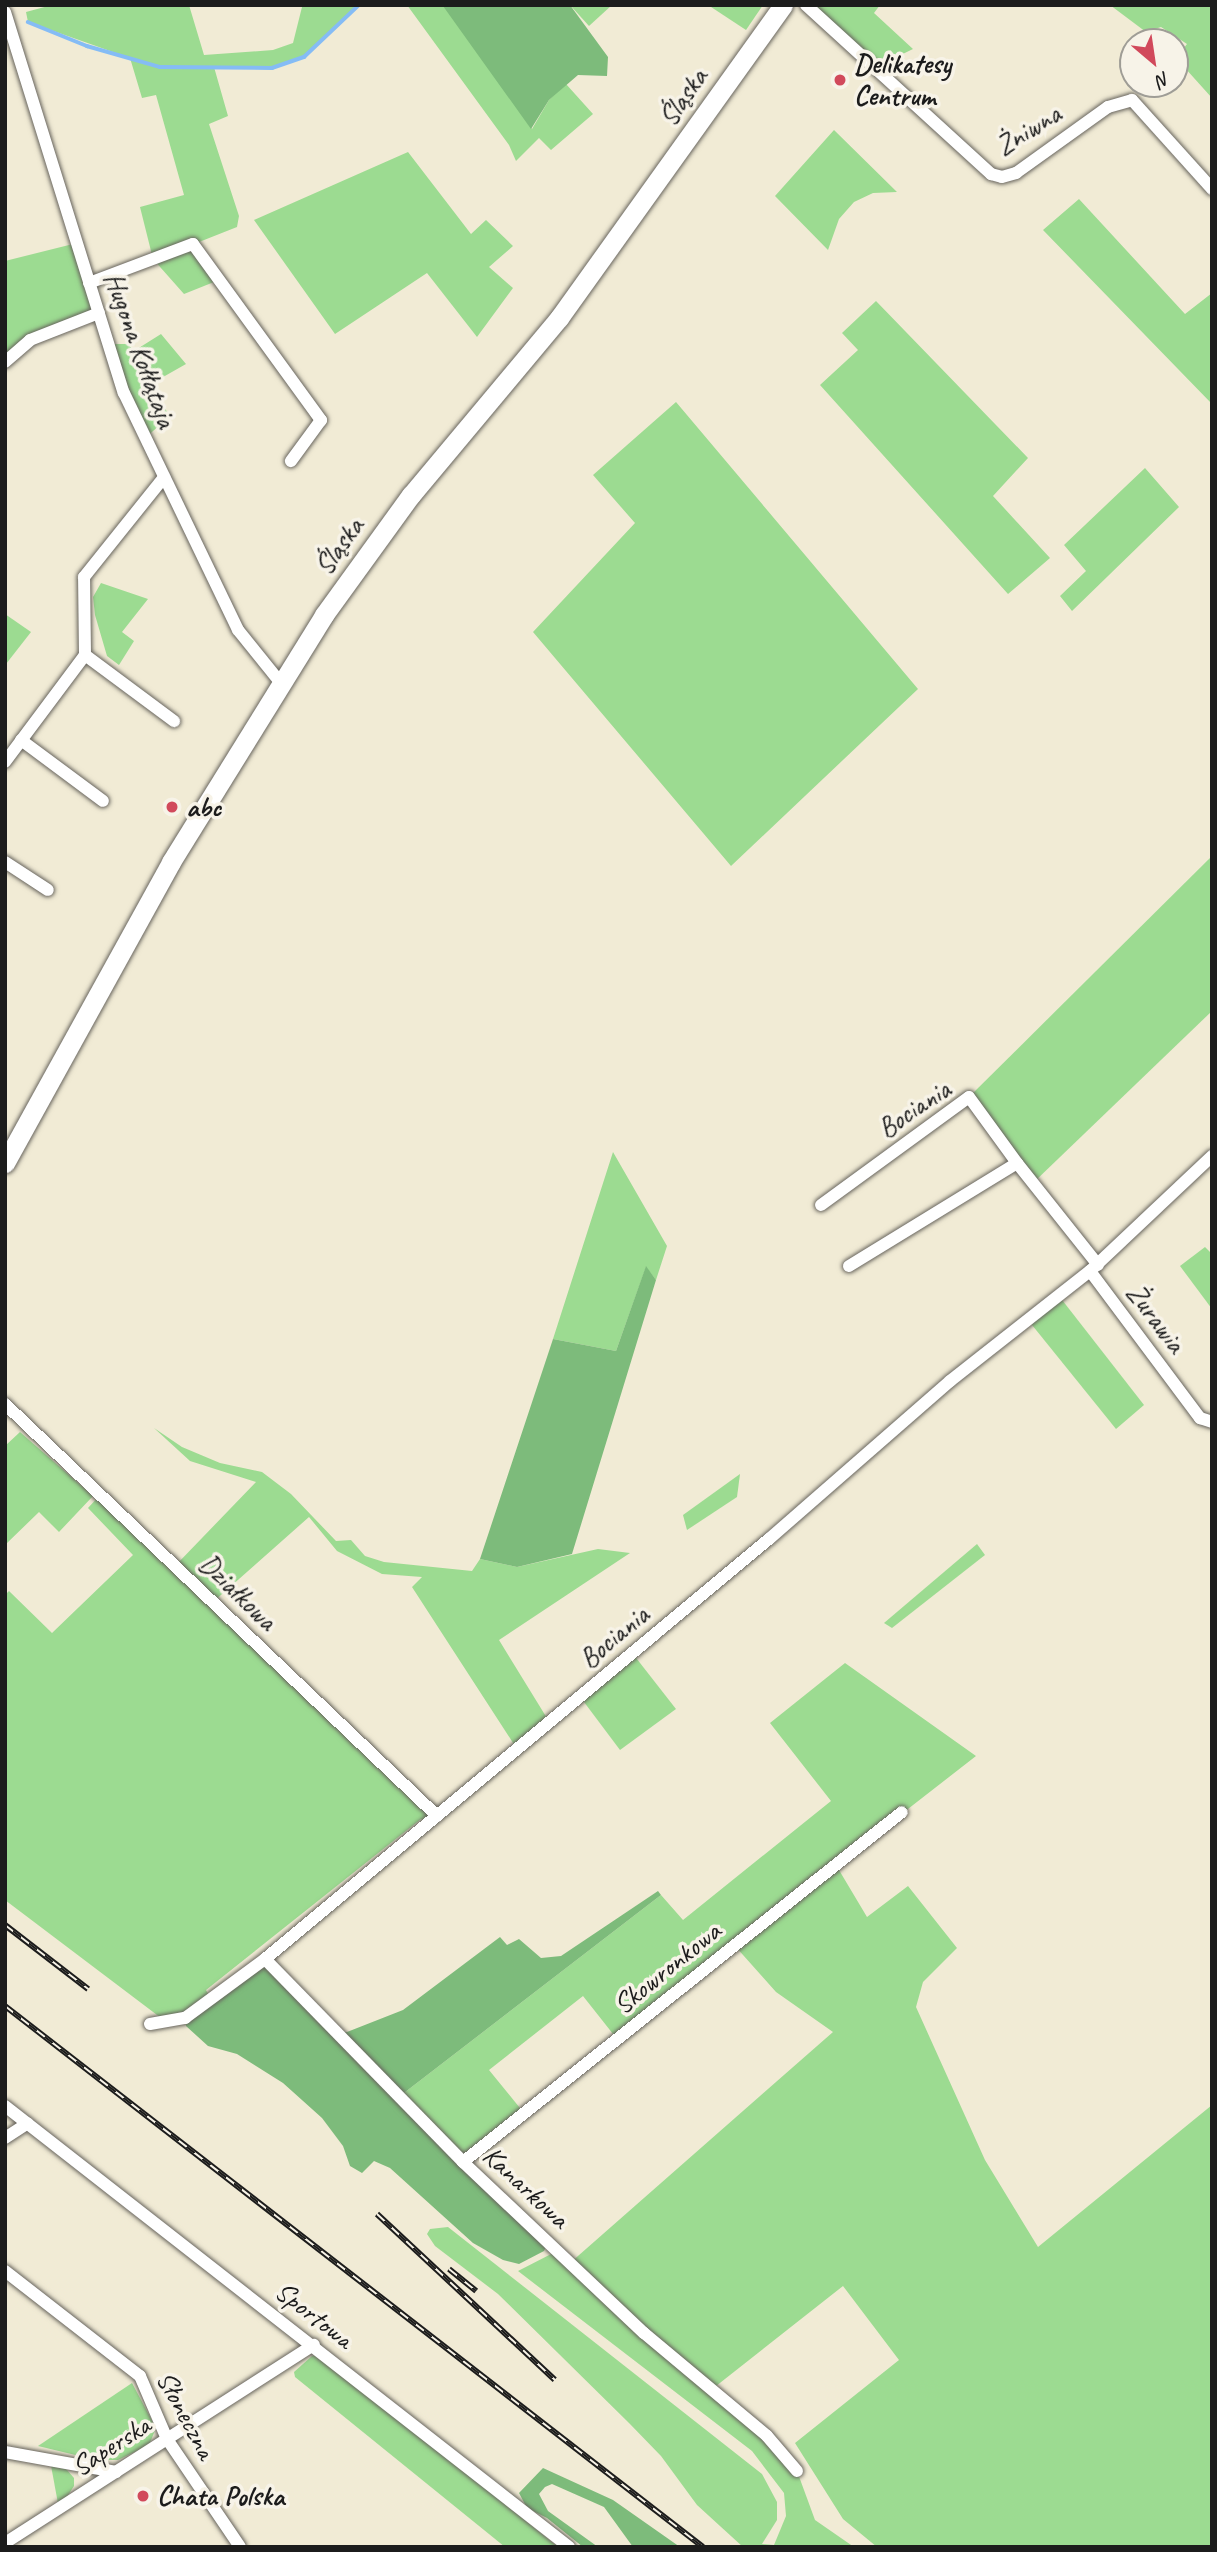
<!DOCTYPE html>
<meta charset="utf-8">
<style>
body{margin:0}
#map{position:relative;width:1217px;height:2552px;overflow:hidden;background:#f1ebd5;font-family:Caveat,sans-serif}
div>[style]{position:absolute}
.green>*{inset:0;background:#9cdb91}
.forest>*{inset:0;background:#7dbb7b}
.stream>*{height:3.5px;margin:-1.75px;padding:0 1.75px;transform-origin:1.75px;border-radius:1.75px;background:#85bcf5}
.roads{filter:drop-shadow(0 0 2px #67645d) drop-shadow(0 0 2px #67645d)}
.street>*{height:12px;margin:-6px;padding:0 6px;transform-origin:6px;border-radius:6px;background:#fff}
.secondary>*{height:19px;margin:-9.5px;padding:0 9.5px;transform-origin:9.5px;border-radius:9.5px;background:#fff}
.rail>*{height:6px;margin-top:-3px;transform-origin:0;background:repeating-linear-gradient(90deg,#f7f3e8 0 10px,#1c1c1c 0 20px);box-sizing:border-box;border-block:2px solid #1c1c1c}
.dots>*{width:19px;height:19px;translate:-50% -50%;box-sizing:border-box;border:4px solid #f7f3e8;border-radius:50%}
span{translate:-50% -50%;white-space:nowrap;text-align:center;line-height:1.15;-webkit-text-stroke:7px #f7f3e8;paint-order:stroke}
.poi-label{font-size:28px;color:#1c1c1c;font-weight:700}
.left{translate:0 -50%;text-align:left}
.street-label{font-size:28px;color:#1c1c1c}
.frame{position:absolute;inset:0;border:7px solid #1c1c1c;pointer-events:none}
.north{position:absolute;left:1119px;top:28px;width:70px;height:70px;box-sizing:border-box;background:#f7f3e8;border:2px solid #9f9d96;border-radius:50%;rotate:151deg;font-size:19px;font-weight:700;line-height:28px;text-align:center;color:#1c1c1c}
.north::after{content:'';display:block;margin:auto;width:24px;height:32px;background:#d1495b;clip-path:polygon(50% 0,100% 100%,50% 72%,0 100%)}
</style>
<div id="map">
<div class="green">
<div style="clip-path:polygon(52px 5px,189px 5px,204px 55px,273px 50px,293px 43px,302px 7px,359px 5px,304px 57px,272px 68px,214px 67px,228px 116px,209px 124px,239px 216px,237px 227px,194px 244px,219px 280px,184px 294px,153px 259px,140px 207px,184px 195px,156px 95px,142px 98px,130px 58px,28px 22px,26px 12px)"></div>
<div style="clip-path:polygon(407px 5px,447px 5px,532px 129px,549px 100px,566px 84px,593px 114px,551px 150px,539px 138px,516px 161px,509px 145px)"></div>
<div style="clip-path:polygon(570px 5px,612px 5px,589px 26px)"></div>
<div style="clip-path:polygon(708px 5px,763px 5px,746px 30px)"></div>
<div style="clip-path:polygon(806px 5px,880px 5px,874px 13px,913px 49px,876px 67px)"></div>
<div style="clip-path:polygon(1110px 5px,1212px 5px,1212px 98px,1176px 58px,1187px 44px,1161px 27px,1146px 32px)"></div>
<div style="clip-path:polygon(834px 130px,897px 192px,873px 193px,854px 202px,839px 219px,828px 250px,775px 196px)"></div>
<div style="clip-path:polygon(408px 152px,471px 234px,486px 220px,513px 246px,489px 267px,513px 288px,477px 337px,427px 273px,335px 334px,254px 220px)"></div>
<div style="clip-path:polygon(1079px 199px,1185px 314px,1212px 293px,1212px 404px,1043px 230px)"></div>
<div style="clip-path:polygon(77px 243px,99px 313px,65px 325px,5px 362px,5px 261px)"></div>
<div style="clip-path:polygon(876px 301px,1028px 458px,993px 496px,1050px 558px,1008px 594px,820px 385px,858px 350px,842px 333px)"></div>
<div style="clip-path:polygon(161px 334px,186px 364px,149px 385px,170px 416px,144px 439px,109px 344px,128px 344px,134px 351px)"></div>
<div style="clip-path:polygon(676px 402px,918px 689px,731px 866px,533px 632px,635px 523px,593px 475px)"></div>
<div style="clip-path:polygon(1145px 468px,1179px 507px,1072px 611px,1060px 596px,1086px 571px,1064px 545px)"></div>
<div style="clip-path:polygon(101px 583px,148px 599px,122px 632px,134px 641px,119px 665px,107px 656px,95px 615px,93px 597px)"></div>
<div style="clip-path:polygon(5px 614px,31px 632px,6px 664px,5px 664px)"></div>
<div style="clip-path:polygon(1212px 856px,1212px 1011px,1033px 1183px,969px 1097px)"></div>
<div style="clip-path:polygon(613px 1152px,667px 1246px,656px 1280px,646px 1267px,616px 1351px,553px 1339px)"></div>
<div style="clip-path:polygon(1205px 1247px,1212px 1254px,1212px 1309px,1180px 1266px)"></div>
<div style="clip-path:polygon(1059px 1296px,1144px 1405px,1116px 1429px,1028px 1320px)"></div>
<div style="clip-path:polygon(154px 1428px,182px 1447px,220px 1463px,262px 1472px,291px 1494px,336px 1541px,351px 1540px,365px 1556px,384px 1562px,472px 1571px,480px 1559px,517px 1567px,598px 1549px,630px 1553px,499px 1640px,550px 1723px,517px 1749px,412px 1587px,422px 1577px,382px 1574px,337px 1551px,309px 1517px,213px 1602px,437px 1816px,429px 1823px,421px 1819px,206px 1990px,211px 1999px,165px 2021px,5px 1900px,5px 1595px,9px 1591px,52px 1633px,133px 1555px,88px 1508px,100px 1495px,175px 1566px,256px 1482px,190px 1461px)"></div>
<div style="clip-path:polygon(20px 1432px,93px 1496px,59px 1532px,39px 1512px,5px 1545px,5px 1446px)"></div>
<div style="clip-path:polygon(740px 1474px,737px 1497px,687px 1530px,683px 1515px)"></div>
<div style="clip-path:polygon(977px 1544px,985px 1555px,892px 1628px,884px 1623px)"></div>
<div style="clip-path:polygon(633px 1654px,676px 1709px,620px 1750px,581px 1698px)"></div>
<div style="clip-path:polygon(845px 1663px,976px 1756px,836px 1865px,867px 1917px,908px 1886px,957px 1948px,923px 1982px,916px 2007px,985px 2160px,1038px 2247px,1212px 2105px,1212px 2547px,877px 2547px,843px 2519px,795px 2443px,899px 2360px,843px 2286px,711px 2390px,797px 2471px,815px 2520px,854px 2547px,743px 2547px,697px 2505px,661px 2456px,629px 2423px,498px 2294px,435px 2246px,427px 2234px,430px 2229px,448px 2227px,762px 2474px,777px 2502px,777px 2520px,762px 2544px,774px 2545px,786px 2516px,784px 2493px,752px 2451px,518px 2271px,557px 2251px,570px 2263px,833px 2032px,776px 1992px,735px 1946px,617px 2039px,583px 1996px,489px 2070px,524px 2113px,463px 2162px,400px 2096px,661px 1895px,683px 1920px,831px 1801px,770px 1723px)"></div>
<div style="clip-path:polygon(319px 2355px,558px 2547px,505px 2547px,295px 2377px,294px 2372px,312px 2356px)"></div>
<div style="clip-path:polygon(132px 2383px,156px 2428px,149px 2445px,118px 2460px,96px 2460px,38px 2446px)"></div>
<div style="clip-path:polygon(50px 2460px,60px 2462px,74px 2478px,74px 2486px,59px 2509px)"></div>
</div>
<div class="forest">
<div style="clip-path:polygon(570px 5px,608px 57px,607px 76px,578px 75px,549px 100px,531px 129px,443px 6px)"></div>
<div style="clip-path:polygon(646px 1266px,656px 1280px,572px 1554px,517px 1567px,480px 1559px,553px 1339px,616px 1351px)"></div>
<div style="clip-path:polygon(658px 1891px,661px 1895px,400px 2096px,548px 2242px,544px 2251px,519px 2264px,503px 2260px,473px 2243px,390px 2168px,374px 2161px,362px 2173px,350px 2166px,343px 2146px,322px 2118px,283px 2083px,237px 2054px,208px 2046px,186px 2026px,185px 2018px,265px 1959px,332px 2035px,347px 2032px,403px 2010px,500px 1937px,507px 1945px,519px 1939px,541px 1958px,561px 1956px)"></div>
<div style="clip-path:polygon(543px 2468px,613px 2500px,680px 2547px,633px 2547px,604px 2507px,552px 2484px,545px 2487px,539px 2494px,548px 2511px,598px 2547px,583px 2547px,547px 2518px,527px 2508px,519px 2493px)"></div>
</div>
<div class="stream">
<div style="left:28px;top:22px;width:64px;rotate:22.1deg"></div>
<div style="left:87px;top:46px;width:76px;rotate:16deg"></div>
<div style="left:160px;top:67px;width:112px;rotate:0.5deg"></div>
<div style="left:272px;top:68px;width:34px;rotate:-19deg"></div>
<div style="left:304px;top:57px;width:76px;rotate:-43.4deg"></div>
</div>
<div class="roads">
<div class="street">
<div style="left:806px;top:5px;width:251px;rotate:42.4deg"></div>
<div style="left:991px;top:174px;width:11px;rotate:15deg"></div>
<div style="left:1002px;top:177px;width:15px;rotate:-16deg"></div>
<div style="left:1016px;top:173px;width:113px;rotate:-35.7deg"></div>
<div style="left:1108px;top:107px;width:25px;rotate:-16deg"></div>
<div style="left:1132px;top:100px;width:120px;rotate:48deg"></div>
<div style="left:5px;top:12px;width:399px;rotate:72.7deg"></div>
<div style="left:124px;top:393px;width:263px;rotate:64.3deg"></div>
<div style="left:238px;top:630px;width:67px;rotate:51.1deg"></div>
<div style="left:89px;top:283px;width:111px;rotate:-20.6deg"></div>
<div style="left:193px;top:244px;width:218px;rotate:54deg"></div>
<div style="left:321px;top:420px;width:51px;rotate:126.2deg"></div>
<div style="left:5px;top:362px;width:33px;rotate:-41deg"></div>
<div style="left:30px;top:340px;width:74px;rotate:-21.4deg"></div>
<div style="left:85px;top:655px;width:111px;rotate:36.6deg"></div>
<div style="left:21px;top:740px;width:102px;rotate:36.6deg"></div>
<div style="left:5px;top:762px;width:134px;rotate:-53.2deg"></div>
<div style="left:85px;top:655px;width:78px;rotate:-90.7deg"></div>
<div style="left:84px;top:577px;width:128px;rotate:-51.3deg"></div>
<div style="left:5px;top:862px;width:51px;rotate:33.1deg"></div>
<div style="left:821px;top:1205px;width:183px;rotate:-36.1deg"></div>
<div style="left:969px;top:1097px;width:82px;rotate:54deg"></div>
<div style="left:849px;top:1266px;width:197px;rotate:-31.5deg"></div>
<div style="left:1017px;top:1163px;width:130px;rotate:51.5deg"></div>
<div style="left:1090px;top:1271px;width:184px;rotate:53.2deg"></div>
<div style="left:1200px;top:1418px;width:13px;rotate:18deg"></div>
<div style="left:5px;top:1404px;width:597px;rotate:43.64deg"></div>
<div style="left:265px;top:1959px;width:284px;rotate:45.7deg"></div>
<div style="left:463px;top:2162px;width:249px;rotate:43.4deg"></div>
<div style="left:644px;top:2333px;width:160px;rotate:39.9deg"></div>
<div style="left:767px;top:2436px;width:46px;rotate:49.4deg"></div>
<div style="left:150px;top:2024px;width:36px;rotate:-10deg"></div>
<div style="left:185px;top:2018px;width:99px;rotate:-36.4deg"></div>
<div style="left:265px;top:1959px;width:656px;rotate:-39.81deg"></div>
<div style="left:769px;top:1539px;width:240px;rotate:-41.1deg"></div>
<div style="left:950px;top:1381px;width:178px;rotate:-38.2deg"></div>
<div style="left:1090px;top:1271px;width:168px;rotate:-43.3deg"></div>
<div style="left:5px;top:2106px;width:716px;rotate:38.02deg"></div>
<div style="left:5px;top:2138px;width:27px;rotate:-33deg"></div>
<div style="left:463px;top:2162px;width:561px;rotate:-38.56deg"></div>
<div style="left:5px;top:2271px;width:171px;rotate:37.9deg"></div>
<div style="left:140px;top:2376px;width:69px;rotate:66.8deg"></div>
<div style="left:167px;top:2439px;width:130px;rotate:55.9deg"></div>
<div style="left:5px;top:2452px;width:113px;rotate:10.2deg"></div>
<div style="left:5px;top:2543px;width:367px;rotate:-32.7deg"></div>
</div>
<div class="secondary">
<div style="left:5px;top:1163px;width:344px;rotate:-61.1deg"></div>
<div style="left:171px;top:862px;width:291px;rotate:-58.2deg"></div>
<div style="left:324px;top:615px;width:148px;rotate:-54.1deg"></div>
<div style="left:411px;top:495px;width:231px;rotate:-50.1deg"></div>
<div style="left:559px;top:318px;width:385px;rotate:-54.4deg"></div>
</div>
</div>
<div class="rail">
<div style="left:5px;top:1925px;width:105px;rotate:37.6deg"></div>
<div style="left:5px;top:2006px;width:883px;rotate:37.78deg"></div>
<div style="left:377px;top:2214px;width:243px;rotate:43deg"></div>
<div style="left:449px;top:2269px;width:35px;rotate:39deg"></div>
</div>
<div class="dots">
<div style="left:840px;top:80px;background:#d1495b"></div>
<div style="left:172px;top:807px;background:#d1495b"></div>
<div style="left:143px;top:2496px;background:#d1495b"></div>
</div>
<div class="poi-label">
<span class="left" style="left:854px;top:80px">Delikatesy<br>Centrum</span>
<span class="left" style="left:186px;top:807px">abc</span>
<span class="left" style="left:157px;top:2496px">Chata Polska</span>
</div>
<div class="street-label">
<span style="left:683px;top:97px;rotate:-55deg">Śląska</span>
<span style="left:1028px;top:130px;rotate:-32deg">Żniwna</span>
<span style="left:140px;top:350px;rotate:70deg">Hugona Kołłątaja</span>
<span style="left:339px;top:546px;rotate:-54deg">Śląska</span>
<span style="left:914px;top:1109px;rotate:-34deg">Bociania</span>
<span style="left:1156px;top:1318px;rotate:53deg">Żurawia</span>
<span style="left:238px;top:1592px;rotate:44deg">Działkowa</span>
<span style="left:614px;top:1637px;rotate:-40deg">Bociania</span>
<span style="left:667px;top:1968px;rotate:-39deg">Skowronkowa</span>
<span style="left:526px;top:2187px;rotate:43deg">Kanarkowa</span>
<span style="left:314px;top:2315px;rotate:38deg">Sportowa</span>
<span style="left:186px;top:2415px;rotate:62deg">Słoneczna</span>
<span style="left:111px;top:2446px;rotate:-33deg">Saperska</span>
</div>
<div class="frame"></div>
<div class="north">N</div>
</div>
